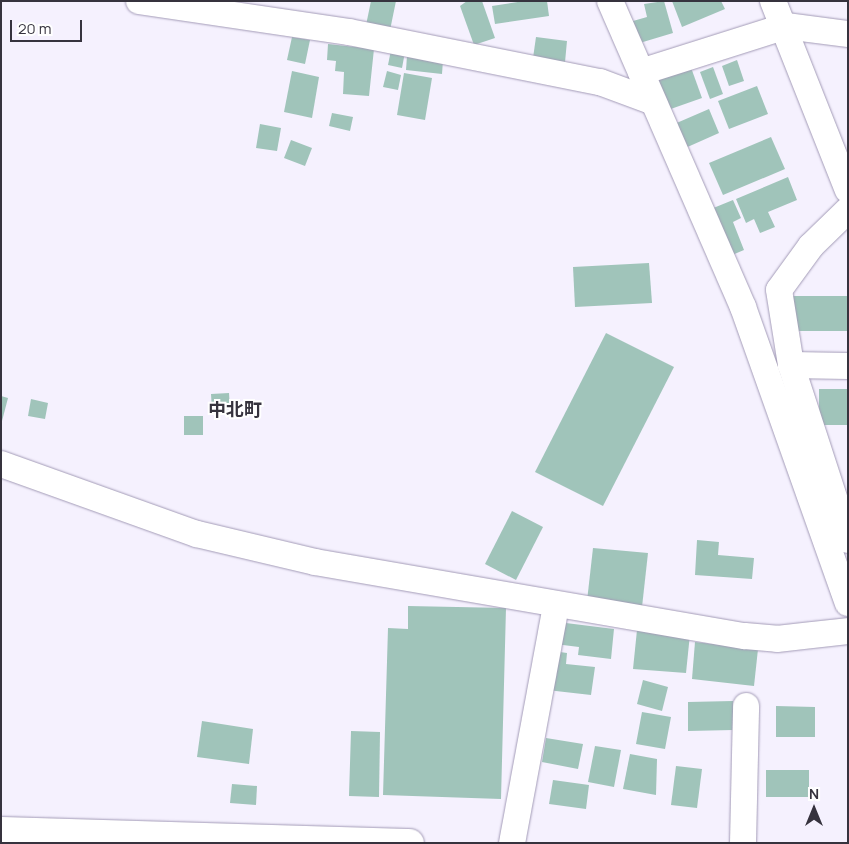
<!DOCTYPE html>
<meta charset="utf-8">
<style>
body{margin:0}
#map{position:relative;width:849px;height:844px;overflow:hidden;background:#f5f1fe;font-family:Manrope,"Noto Sans JP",sans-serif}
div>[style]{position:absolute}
.building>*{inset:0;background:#a0c4ba}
.roads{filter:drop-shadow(0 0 1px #a39bb7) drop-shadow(0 0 1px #a39bb7)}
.street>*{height:26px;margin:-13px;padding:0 13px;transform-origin:13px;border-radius:13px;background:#fff}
.secondary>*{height:28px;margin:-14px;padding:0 14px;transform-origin:14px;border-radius:14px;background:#fff}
span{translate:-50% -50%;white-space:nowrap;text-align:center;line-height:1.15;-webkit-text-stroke:4px #fff;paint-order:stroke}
.quarter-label{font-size:18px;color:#36333e;font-weight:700}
.frame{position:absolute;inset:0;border:2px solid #36333e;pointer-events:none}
.north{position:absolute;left:789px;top:784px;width:50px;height:50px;-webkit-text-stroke:4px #fff;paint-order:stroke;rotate:0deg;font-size:14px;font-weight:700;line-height:20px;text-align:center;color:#36333e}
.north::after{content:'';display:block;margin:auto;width:18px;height:22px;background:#36333e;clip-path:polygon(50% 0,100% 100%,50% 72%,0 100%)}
.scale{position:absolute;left:10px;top:20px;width:72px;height:22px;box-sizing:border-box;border:2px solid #36333e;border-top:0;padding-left:6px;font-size:15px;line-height:18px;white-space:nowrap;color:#36333e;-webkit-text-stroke:4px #fff;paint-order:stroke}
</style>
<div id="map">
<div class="building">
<div style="clip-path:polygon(371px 1px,396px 1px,389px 35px,365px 30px)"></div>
<div style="clip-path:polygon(467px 1px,482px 1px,495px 38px,474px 45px,460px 6px)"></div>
<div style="clip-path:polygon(524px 1px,547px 1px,549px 16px,495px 24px,492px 6px)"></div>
<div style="clip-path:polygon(664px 1px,673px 33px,633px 45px,626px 23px,647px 17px,644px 4px)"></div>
<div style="clip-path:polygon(672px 1px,721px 1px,725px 9px,682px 27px)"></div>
<div style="clip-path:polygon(292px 37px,310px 40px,305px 64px,287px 60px)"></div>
<div style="clip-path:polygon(536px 37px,567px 41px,565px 62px,533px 58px)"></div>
<div style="clip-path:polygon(328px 44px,374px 49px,369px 96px,343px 94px,344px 72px,335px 71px,336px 61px,327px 60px)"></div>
<div style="clip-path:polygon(391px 50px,405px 52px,402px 68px,388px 65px)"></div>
<div style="clip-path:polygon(407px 56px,443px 60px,442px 74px,406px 70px)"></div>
<div style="clip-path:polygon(737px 60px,744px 81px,729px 86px,722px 66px)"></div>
<div style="clip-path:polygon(689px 62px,702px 98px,665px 111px,652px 75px)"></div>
<div style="clip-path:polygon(713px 67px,723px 94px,710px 99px,700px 72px)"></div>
<div style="clip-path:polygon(292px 71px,319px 77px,312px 118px,284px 112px)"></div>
<div style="clip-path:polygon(387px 71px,401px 75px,398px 90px,383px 87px)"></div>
<div style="clip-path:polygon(404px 73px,432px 78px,425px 120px,397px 115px)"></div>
<div style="clip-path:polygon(757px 86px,768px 114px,729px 129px,718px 101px)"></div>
<div style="clip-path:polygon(709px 109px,719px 133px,683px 149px,672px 125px)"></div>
<div style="clip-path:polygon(332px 113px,353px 117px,350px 131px,329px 126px)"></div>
<div style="clip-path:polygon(260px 124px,281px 128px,277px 151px,256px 148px)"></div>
<div style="clip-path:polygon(771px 137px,785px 169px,723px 195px,709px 163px)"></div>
<div style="clip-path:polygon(291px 140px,312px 148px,305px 166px,284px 158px)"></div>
<div style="clip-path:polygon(788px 177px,797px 200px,768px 212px,775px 227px,760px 233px,754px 219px,746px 223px,736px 199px)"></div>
<div style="clip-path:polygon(733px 200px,741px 218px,733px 222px,744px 250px,725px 258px,706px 211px)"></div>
<div style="clip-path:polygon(649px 263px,652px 303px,575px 307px,573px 267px)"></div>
<div style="clip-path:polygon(790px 296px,848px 296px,848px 331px,790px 331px)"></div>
<div style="clip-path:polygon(606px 333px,674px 367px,603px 506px,535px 472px)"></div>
<div style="clip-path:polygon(819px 389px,848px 389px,848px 425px,819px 425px)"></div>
<div style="clip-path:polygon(229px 393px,230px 409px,212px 410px,211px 394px)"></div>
<div style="clip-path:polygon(1px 396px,8px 398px,2px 421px,1px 421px)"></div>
<div style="clip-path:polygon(31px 399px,48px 403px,45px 419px,28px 416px)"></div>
<div style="clip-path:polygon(184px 416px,203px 416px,203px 435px,184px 435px)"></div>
<div style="clip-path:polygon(512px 511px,543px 527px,516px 580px,485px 564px)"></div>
<div style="clip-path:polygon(697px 540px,719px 542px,718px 555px,754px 558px,752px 579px,695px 575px)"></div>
<div style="clip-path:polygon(593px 548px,648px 553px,642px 607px,587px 601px)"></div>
<div style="clip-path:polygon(408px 606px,506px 608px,501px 799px,383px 795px,388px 628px,408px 629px)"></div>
<div style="clip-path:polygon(558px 622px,614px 629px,611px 659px,578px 655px,579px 647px,555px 644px)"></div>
<div style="clip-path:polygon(637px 630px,690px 634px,686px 673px,633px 669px)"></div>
<div style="clip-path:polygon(695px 642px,758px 649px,754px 686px,692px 679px)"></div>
<div style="clip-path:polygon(553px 651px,567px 653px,566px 664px,595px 667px,591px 695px,547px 690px)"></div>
<div style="clip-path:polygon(643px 680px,668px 687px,662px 711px,637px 704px)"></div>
<div style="clip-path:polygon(733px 701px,733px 730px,688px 731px,688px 702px)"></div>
<div style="clip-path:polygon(776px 706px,815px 707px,815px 737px,776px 737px)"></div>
<div style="clip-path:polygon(642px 712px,671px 717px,665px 749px,636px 744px)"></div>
<div style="clip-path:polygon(202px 721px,253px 729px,249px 764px,197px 757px)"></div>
<div style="clip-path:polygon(351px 731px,380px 732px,379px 797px,349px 796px)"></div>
<div style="clip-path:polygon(546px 738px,583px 744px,578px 769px,542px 762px)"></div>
<div style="clip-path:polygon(595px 746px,621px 750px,614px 787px,588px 782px)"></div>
<div style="clip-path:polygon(630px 754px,657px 759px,656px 795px,623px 789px)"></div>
<div style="clip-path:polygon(676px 766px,702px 769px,697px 808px,671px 805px)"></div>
<div style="clip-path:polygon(766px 770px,809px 770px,809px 797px,766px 797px)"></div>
<div style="clip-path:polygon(553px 780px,589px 785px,586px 809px,549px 804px)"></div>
<div style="clip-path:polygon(232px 784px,257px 786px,256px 805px,230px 803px)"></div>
</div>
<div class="roads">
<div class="street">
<div style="left:139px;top:1px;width:212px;rotate:8.4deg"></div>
<div style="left:349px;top:32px;width:256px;rotate:11.3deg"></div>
<div style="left:600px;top:82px;width:54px;rotate:20.4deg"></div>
<div style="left:610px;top:1px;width:334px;rotate:66.5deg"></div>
<div style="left:743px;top:307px;width:314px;rotate:70.5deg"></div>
<div style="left:773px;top:1px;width:203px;rotate:68.4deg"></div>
<div style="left:641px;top:72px;width:152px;rotate:-17.6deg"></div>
<div style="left:786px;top:26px;width:63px;rotate:7.4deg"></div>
<div style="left:848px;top:210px;width:52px;rotate:135.8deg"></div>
<div style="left:811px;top:246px;width:54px;rotate:126deg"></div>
<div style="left:779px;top:290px;width:76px;rotate:80.9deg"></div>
<div style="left:791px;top:365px;width:184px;rotate:72deg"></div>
<div style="left:791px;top:365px;width:57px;rotate:1deg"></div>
<div style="left:1px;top:464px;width:208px;rotate:19.7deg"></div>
<div style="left:197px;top:534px;width:121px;rotate:13.3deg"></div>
<div style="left:315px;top:562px;width:436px;rotate:9.8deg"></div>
<div style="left:745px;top:636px;width:32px;rotate:5deg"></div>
<div style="left:777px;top:639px;width:71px;rotate:-6.4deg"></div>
<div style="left:512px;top:843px;width:241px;rotate:-79.5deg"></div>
<div style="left:743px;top:843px;width:137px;rotate:-88.7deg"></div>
</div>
<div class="secondary">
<div style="left:1px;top:831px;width:409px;rotate:1.7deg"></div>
</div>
</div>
<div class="quarter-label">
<span style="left:235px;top:409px">中北町</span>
</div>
<div class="frame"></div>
<div class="north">N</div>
<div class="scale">20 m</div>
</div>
